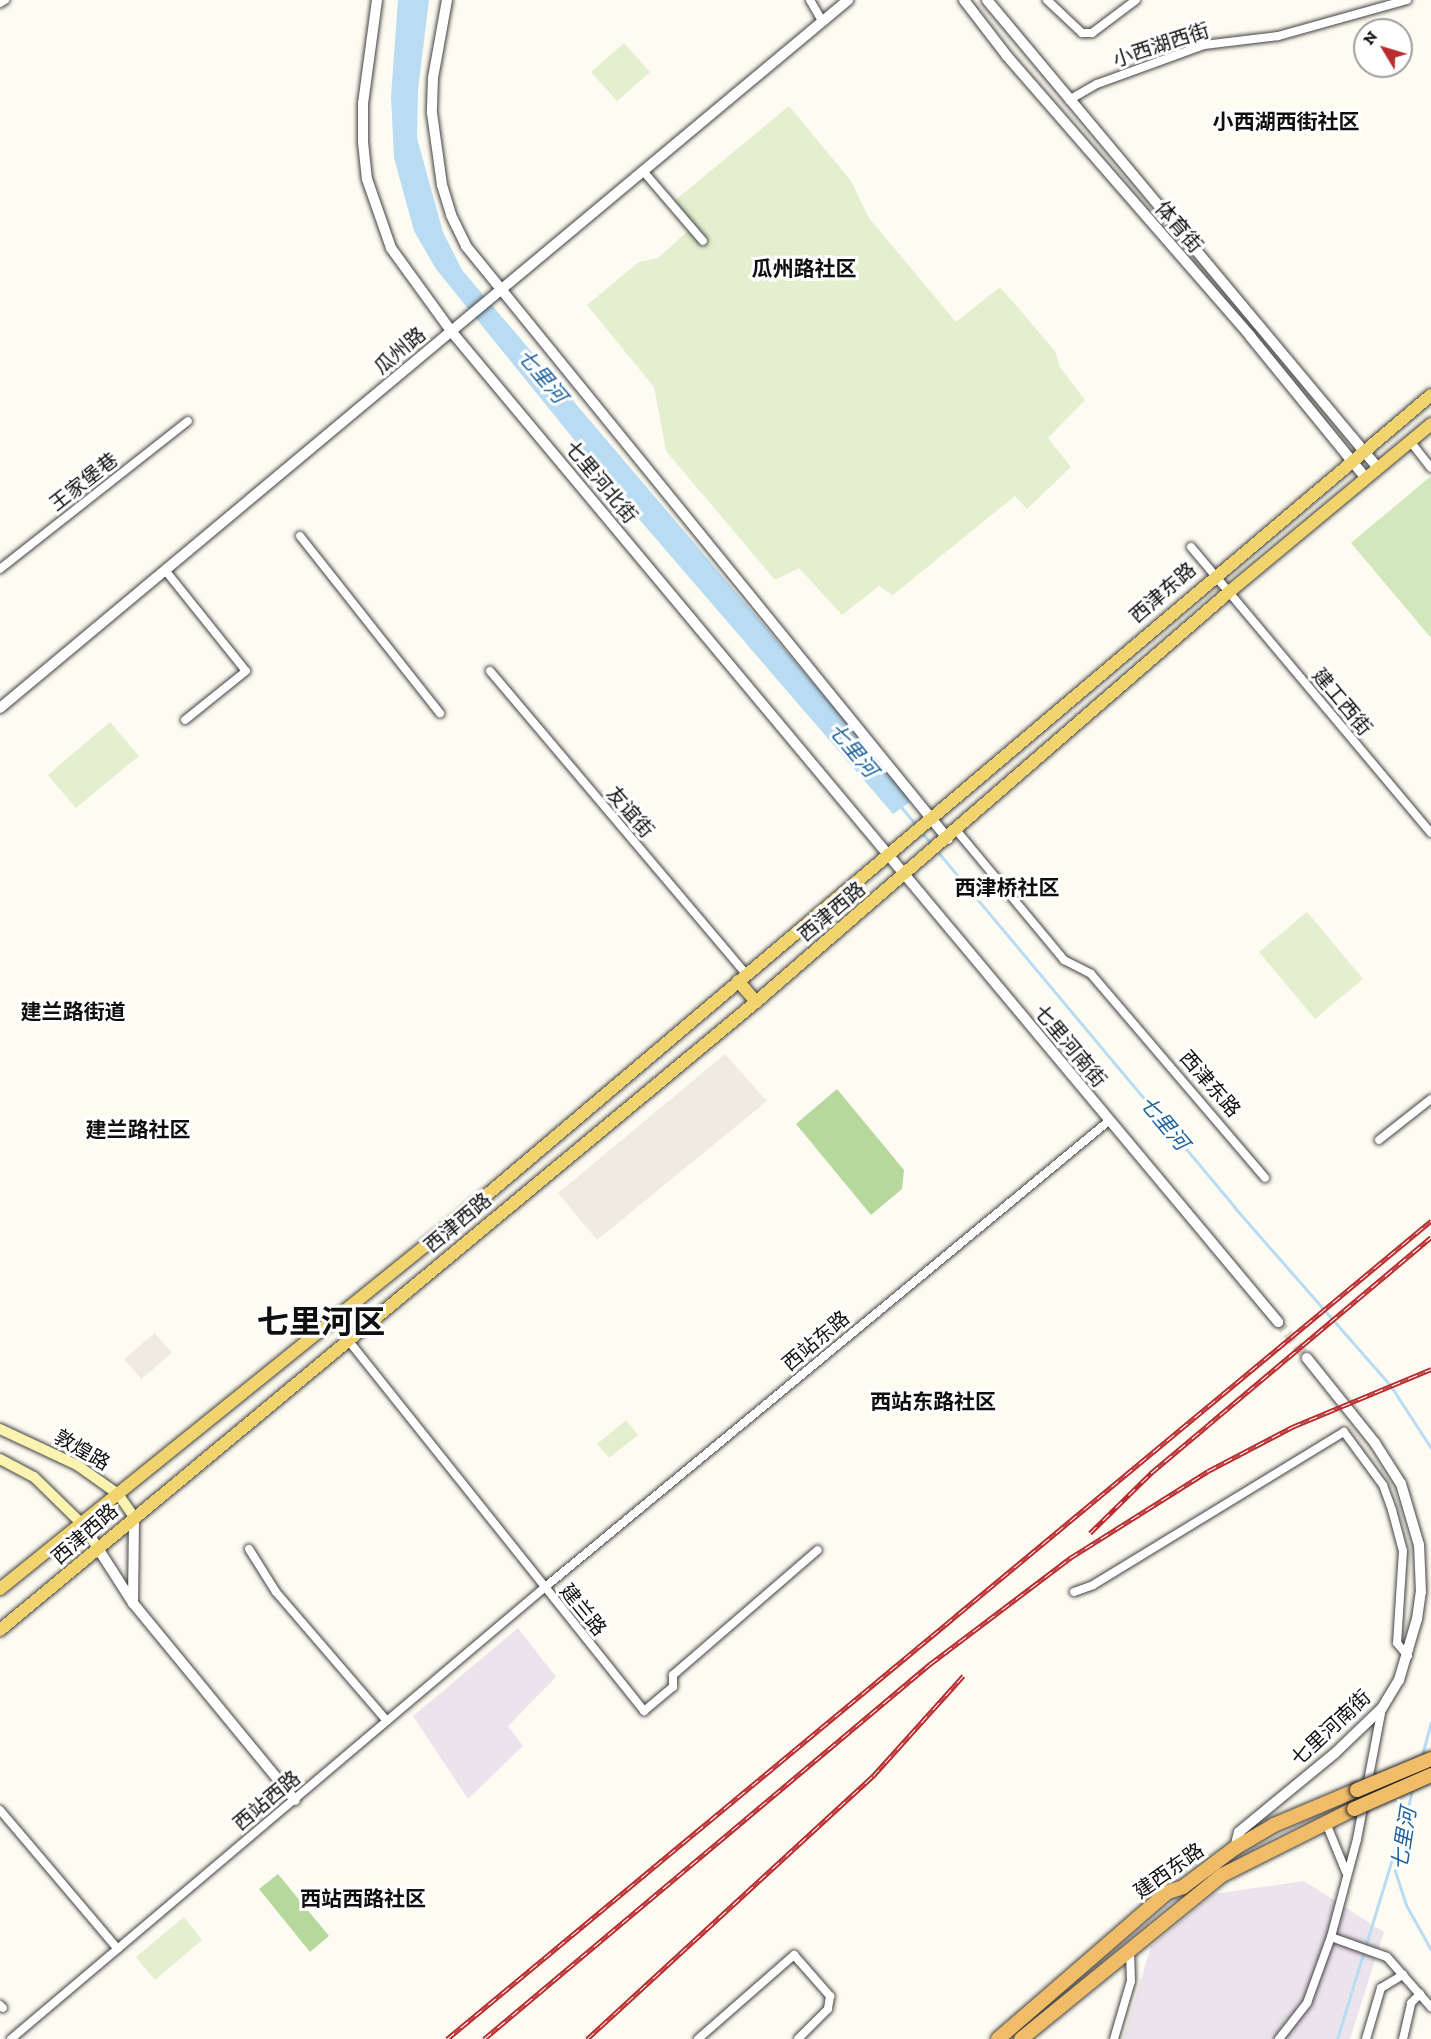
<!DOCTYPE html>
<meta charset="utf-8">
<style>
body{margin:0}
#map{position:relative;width:1431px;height:2039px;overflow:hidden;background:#fefcf2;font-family:"Zilla Slab","Noto Sans SC",serif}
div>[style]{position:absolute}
.industrial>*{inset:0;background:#ece4ed}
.green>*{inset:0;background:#d2e8bc}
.forest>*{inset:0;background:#b6d89c}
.pitch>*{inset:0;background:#e3efce}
.plaza>*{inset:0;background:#efebe0}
.water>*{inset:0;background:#b9dcf3}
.stream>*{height:3px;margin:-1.5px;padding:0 1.5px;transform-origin:1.5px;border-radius:1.5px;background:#b9dcf3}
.tertiary-tunnel>*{height:10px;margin-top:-5px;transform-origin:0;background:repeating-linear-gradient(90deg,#dad8d0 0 10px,transparent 0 15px)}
.roads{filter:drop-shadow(0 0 2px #424242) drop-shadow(0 0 2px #424242)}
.minor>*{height:8px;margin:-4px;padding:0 4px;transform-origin:4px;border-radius:4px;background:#fff}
.tertiary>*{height:10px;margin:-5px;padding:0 5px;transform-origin:5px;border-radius:5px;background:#fff}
.secondary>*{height:10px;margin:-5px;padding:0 5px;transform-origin:5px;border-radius:5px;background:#fbf4b0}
.primary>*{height:12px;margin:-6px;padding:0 6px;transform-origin:6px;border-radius:6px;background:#f2d46e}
.trunk>*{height:14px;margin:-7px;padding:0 7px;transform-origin:7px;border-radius:7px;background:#f0bc68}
.rail>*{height:5px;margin-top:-2.5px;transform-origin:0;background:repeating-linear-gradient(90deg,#fff 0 9px,#b92d31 0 18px);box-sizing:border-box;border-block:2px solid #b92d31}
.bridges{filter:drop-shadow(0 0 2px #202020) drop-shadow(0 0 2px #202020)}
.trunk-bridge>*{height:14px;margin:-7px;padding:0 7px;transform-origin:7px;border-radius:7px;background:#f0bc68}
span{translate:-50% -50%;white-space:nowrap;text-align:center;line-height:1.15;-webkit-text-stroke:6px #fff;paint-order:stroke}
.street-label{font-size:20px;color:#0f0f0f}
.neighbourhood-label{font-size:21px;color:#0f0f0f;font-weight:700}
.water-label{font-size:21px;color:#1d629c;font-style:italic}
.town-label{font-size:32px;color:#0f0f0f;font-weight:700}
.north{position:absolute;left:1353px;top:18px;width:60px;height:60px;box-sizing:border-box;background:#fff;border:2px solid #9f9f9f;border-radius:50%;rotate:308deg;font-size:16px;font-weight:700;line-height:24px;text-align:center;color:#0f0f0f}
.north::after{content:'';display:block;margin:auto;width:21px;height:27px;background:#b92d31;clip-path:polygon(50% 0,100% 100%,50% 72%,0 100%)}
</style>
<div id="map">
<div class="industrial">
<div style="clip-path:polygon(518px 1628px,556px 1677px,508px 1726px,523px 1746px,468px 1799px,413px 1716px)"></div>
<div style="clip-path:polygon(1304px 1881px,1384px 1932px,1350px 2039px,1123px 2039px,1151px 1946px,1214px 1894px)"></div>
</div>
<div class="green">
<div style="clip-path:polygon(1431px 476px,1431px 638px,1351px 543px)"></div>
</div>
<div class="forest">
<div style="clip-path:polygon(837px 1089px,904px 1170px,902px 1189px,871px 1215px,796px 1124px)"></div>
<div style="clip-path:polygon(278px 1874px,329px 1936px,310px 1952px,259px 1889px)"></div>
</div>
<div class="pitch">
<div style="clip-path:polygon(624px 43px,650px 72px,617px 101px,591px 72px)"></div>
<div style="clip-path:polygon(789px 106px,851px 181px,869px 218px,956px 322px,1000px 287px,1055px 351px,1060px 367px,1085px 400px,1048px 438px,1071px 467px,1027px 509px,1015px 496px,893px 595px,879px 586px,842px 615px,799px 568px,775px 580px,666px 451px,654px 387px,587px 305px,639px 262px,658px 258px,688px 231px,668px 206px)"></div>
<div style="clip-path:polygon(110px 722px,139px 756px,76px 808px,48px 775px)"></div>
<div style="clip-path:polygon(1307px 912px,1363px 979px,1315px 1019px,1259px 952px)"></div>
<div style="clip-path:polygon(626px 1420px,638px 1435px,609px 1458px,597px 1444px)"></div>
<div style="clip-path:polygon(184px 1917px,202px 1940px,155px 1980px,136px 1957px)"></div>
</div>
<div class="plaza">
<div style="clip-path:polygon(725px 1054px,767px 1101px,597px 1240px,558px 1193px)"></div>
<div style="clip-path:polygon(155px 1333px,172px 1353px,141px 1379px,124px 1359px)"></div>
</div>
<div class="water">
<div style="clip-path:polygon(398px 0,429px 0,418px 90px,417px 138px,443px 232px,462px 270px,887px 770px,910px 802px,893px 814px,626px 504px,436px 269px,414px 231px,394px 158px,391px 96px)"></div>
</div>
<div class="stream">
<div style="left:901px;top:807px;width:26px;rotate:50deg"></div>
<div style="left:922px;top:833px;width:17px;rotate:50deg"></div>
<div style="left:937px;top:851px;width:465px;rotate:50.1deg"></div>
<div style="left:1235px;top:1208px;width:235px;rotate:48.8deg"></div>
<div style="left:1390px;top:1385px;width:75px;rotate:56.9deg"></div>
<div style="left:1421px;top:1759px;width:38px;rotate:-75deg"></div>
<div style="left:1412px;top:1789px;width:84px;rotate:101.7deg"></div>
<div style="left:1395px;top:1871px;width:36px;rotate:72deg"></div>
<div style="left:1406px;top:1905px;width:51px;rotate:60.9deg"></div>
<div style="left:1337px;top:2039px;width:208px;rotate:-73deg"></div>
</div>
<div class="tertiary-tunnel">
<div style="left:1278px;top:1322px;width:46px;rotate:51.1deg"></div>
</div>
<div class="roads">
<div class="minor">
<div style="left:810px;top:0;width:24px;rotate:60deg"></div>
<div style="left:1047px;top:0;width:48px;rotate:43.3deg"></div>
<div style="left:1082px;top:33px;width:10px"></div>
<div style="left:1092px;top:33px;width:55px;rotate:-36.9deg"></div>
<div style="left:0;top:3px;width:6px;rotate:-31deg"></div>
<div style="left:1069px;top:100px;width:32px;rotate:-30deg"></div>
<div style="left:1097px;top:84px;width:114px;rotate:-20deg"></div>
<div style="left:1204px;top:45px;width:75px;rotate:-6.9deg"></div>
<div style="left:1278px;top:36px;width:134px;rotate:-15.6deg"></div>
<div style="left:643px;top:171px;width:92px;rotate:49.4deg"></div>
<div style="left:1410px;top:441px;width:34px;rotate:52deg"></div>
<div style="left:300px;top:536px;width:226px;rotate:51.7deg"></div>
<div style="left:1191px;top:547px;width:373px;rotate:50deg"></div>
<div style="left:0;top:569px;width:239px;rotate:-38.2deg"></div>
<div style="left:165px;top:570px;width:129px;rotate:51.3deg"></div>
<div style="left:246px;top:671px;width:78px;rotate:141.2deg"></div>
<div style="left:490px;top:671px;width:397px;rotate:49.8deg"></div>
<div style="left:957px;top:831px;width:168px;rotate:50.3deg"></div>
<div style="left:1064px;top:960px;width:30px;rotate:27deg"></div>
<div style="left:1091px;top:974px;width:268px;rotate:49.5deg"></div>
<div style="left:1379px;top:1140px;width:66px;rotate:-38.3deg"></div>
<div style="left:348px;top:1340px;width:475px;rotate:51.4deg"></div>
<div style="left:644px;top:1711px;width:38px;rotate:-40deg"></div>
<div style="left:673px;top:1687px;width:12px;rotate:-90deg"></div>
<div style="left:673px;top:1675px;width:191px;rotate:-40.8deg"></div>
<div style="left:249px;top:1549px;width:51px;rotate:57.9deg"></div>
<div style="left:276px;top:1592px;width:170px;rotate:49.3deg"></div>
<div style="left:1074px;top:1592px;width:20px;rotate:-20deg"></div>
<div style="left:1093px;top:1585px;width:294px;rotate:-31.4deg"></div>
<div style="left:1344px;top:1432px;width:66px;rotate:53.7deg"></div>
<div style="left:1383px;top:1485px;width:27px;rotate:70deg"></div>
<div style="left:1392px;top:1510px;width:42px;rotate:75deg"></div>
<div style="left:1403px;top:1551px;width:92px;rotate:93.7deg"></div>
<div style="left:1397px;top:1643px;width:17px;rotate:50deg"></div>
<div style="left:0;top:1810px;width:182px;rotate:49.7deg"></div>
<div style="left:1326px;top:1823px;width:53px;rotate:67.8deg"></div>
<div style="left:1331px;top:1937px;width:59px;rotate:19.7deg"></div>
<div style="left:1387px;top:1957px;width:67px;rotate:48.7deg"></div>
<div style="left:0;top:2005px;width:4px;rotate:45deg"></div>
<div style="left:11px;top:2039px;width:698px;rotate:-40.24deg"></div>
<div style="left:544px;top:1588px;width:734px;rotate:-39.59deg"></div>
<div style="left:698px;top:2039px;width:128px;rotate:-41.2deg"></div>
<div style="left:794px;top:1955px;width:55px;rotate:48.7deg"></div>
<div style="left:830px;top:1996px;width:13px;rotate:99deg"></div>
<div style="left:828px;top:2009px;width:42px;rotate:135deg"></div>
<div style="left:1114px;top:2039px;width:60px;rotate:-73.7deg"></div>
<div style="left:1131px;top:1981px;width:31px;rotate:-92deg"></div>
<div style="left:1279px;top:2039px;width:46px;rotate:-52.1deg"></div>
<div style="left:1307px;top:2003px;width:70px;rotate:-70deg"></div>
<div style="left:1331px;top:1937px;width:101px;rotate:-75.1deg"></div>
<div style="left:1357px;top:1839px;width:133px;rotate:-79.2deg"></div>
<div style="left:1366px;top:2039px;width:53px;rotate:-73.6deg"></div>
<div style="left:1381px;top:1988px;width:26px;rotate:-31deg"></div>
<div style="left:1403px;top:2039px;width:37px;rotate:-77deg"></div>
<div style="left:1411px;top:2003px;width:13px;rotate:-45deg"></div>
</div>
<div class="tertiary">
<div style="left:377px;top:0;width:104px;rotate:97.7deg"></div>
<div style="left:363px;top:103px;width:39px;rotate:90deg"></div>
<div style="left:363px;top:142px;width:37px;rotate:84deg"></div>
<div style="left:367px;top:179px;width:73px;rotate:70.8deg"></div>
<div style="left:391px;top:248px;width:102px;rotate:54.1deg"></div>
<div style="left:451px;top:331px;width:1291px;rotate:50.15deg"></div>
<div style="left:447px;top:0;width:79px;rotate:100.2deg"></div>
<div style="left:433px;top:78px;width:35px;rotate:92deg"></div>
<div style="left:432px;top:113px;width:73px;rotate:82.1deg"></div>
<div style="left:442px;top:185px;width:31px;rotate:73deg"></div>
<div style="left:451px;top:215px;width:34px;rotate:64deg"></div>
<div style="left:466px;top:246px;width:764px;rotate:50.9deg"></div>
<div style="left:964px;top:0;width:71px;rotate:52.5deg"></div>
<div style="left:1007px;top:56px;width:371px;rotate:49deg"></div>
<div style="left:1250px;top:336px;width:183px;rotate:50.8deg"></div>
<div style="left:987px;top:0;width:610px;rotate:50.12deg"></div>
<div style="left:0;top:708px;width:1105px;rotate:-39.86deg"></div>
<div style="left:99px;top:1550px;width:63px;rotate:57.3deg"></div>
<div style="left:133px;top:1603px;width:255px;rotate:50.6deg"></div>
<div style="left:133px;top:1603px;width:86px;rotate:-89.3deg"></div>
<div style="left:1235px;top:1848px;width:16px;rotate:-76deg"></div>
<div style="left:1239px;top:1832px;width:123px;rotate:-39.4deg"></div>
<div style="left:1334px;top:1754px;width:66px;rotate:-43.8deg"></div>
<div style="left:1382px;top:1708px;width:33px;rotate:-59deg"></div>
<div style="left:1399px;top:1680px;width:64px;rotate:-73.6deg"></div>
<div style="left:1417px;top:1619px;width:27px;rotate:-82deg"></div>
<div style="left:1421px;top:1592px;width:47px;rotate:-92.4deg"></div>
<div style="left:1419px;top:1545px;width:64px;rotate:-106.4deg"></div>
<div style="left:1401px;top:1484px;width:49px;rotate:-122.4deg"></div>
<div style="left:1375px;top:1443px;width:109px;rotate:-128.7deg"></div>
</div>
<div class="secondary">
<div style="left:0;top:1429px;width:85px;rotate:25.1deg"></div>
<div style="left:77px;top:1465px;width:50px;rotate:35.3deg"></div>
<div style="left:118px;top:1494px;width:28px;rotate:55deg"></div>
<div style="left:0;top:1459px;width:38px;rotate:28deg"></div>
<div style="left:34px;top:1477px;width:66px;rotate:44.4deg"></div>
<div style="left:81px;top:1523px;width:32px;rotate:56deg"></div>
</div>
<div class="primary">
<div style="left:738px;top:981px;width:28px;rotate:49deg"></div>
<div style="left:0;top:1589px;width:594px;rotate:-38.92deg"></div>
<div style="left:462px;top:1216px;width:1270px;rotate:-40.27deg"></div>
<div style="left:0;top:1630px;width:983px;rotate:-39.72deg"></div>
<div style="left:756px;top:1002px;width:626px;rotate:-40.92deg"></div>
<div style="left:1229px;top:592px;width:263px;rotate:-39.7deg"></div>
</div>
<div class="trunk">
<div style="left:998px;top:2039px;width:225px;rotate:-40.9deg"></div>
<div style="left:1168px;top:1892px;width:16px;rotate:-18deg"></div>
<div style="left:1183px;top:1887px;width:65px;rotate:-36.9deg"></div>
<div style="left:1235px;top:1848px;width:45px;rotate:-30.5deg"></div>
<div style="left:1274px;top:1825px;width:90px;rotate:-22.9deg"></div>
<div style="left:1021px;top:2039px;width:259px;rotate:-39.2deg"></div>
<div style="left:1222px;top:1875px;width:148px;rotate:-26.6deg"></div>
</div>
</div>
<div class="rail">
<div style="left:1090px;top:1533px;width:86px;rotate:-44.5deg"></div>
<div style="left:1151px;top:1473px;width:366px;rotate:-40.1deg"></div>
<div style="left:447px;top:2039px;width:1280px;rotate:-39.74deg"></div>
<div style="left:484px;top:2039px;width:583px;rotate:-40.06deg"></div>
<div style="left:930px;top:1664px;width:176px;rotate:-37.1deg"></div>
<div style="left:1070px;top:1558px;width:163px;rotate:-32.2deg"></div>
<div style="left:1208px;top:1471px;width:95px;rotate:-27.6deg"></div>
<div style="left:1292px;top:1427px;width:151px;rotate:-22.6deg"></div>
<div style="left:587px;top:2039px;width:389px;rotate:-42.6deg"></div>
<div style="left:873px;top:1776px;width:135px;rotate:-48deg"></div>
</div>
<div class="bridges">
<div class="trunk-bridge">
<div style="left:1357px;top:1790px;width:80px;rotate:-22.7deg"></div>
<div style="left:1354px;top:1809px;width:84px;rotate:-23.8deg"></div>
</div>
</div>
<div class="street-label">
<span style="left:1161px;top:45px;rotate:-18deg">小西湖西街</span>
<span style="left:1179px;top:227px;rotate:49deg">体育街</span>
<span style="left:400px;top:351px;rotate:-40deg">瓜州路</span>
<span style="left:84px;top:482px;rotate:-38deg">王家堡巷</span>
<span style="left:601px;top:482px;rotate:50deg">七里河北街</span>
<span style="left:1163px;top:593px;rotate:-41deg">西津东路</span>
<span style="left:1342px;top:702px;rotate:50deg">建工西街</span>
<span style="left:630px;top:812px;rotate:49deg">友谊街</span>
<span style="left:832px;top:912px;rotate:-40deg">西津西路</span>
<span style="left:1070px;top:1046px;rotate:50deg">七里河南街</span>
<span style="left:1210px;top:1084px;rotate:49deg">西津东路</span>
<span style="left:458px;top:1223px;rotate:-40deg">西津西路</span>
<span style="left:816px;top:1341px;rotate:-40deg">西站东路</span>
<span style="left:82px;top:1450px;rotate:30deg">敦煌路</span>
<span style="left:85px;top:1534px;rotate:-41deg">西津西路</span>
<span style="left:583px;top:1610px;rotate:51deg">建兰路</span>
<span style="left:1331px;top:1728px;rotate:-43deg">七里河南街</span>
<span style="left:267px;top:1801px;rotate:-40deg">西站西路</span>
<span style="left:1169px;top:1871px;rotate:-35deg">建西东路</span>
</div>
<div class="neighbourhood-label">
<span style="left:1286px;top:122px">小西湖西街社区</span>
<span style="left:804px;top:269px">瓜州路社区</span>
<span style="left:1007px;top:888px">西津桥社区</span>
<span style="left:73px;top:1012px">建兰路街道</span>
<span style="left:138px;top:1130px">建兰路社区</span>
<span style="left:933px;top:1402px">西站东路社区</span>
<span style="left:363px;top:1899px">西站西路社区</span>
</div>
<div class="water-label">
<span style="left:542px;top:376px;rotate:50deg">七里河</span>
<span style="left:853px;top:750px;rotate:50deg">七里河</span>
<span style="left:1164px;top:1123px;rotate:50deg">七里河</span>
<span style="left:1404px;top:1839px;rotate:-81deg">七里河</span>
</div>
<div class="town-label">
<span style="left:321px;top:1322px">七里河区</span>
</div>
<div class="north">N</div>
</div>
